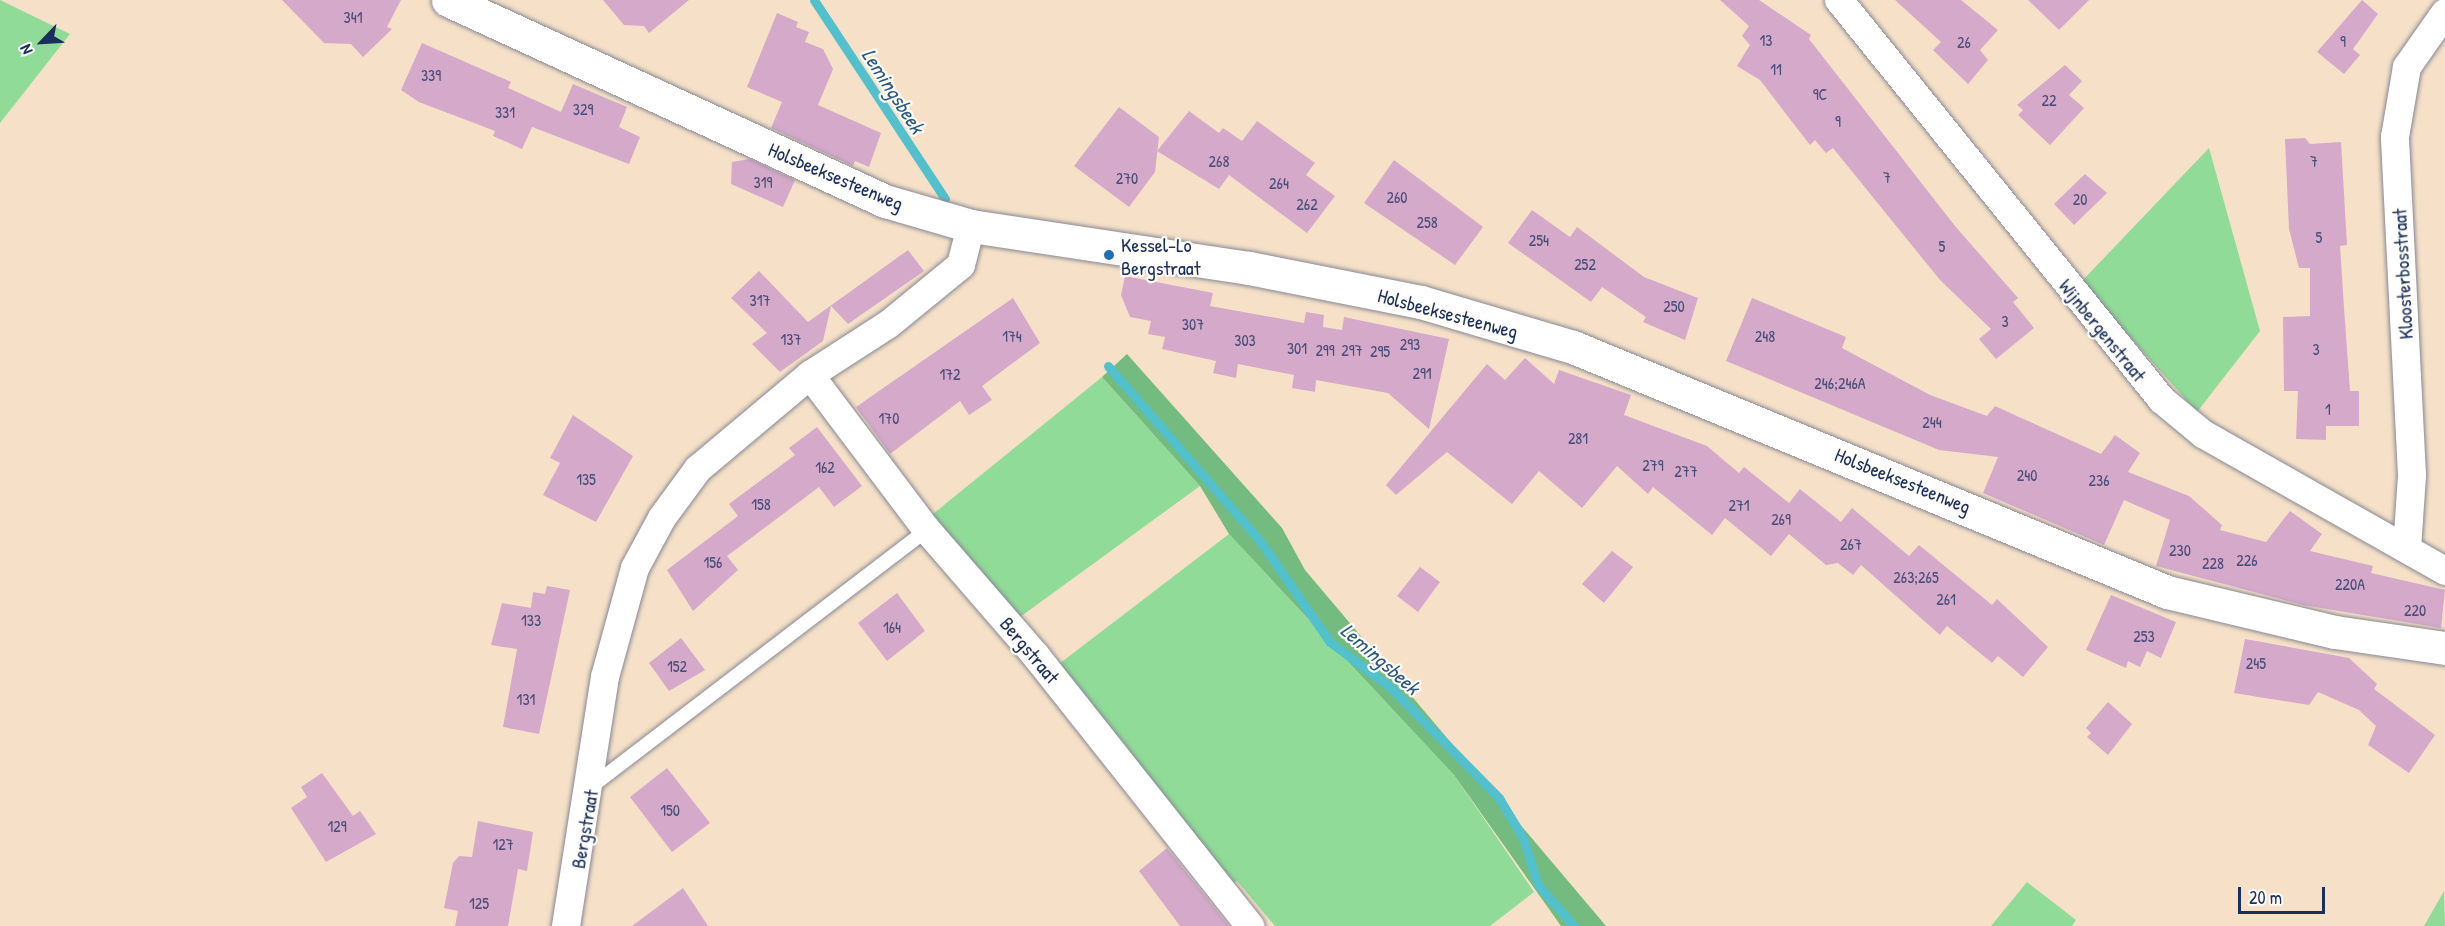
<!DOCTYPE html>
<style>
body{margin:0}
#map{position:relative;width:2445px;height:926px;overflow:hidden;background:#f6e1c8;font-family:"Patrick Hand",sans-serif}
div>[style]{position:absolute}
.green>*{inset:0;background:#90db98}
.forest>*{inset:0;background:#74bb80}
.stream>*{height:9px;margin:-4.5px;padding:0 4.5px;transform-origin:4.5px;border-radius:4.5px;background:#53c0cd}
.building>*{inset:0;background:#d4a9ca}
.roads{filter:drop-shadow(0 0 2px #888893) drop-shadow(0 0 2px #888893)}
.service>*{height:14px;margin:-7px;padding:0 7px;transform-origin:7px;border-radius:7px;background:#fff}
.minor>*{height:28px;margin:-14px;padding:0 14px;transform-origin:14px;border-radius:14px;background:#fff}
.tertiary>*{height:33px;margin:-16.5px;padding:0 16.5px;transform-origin:16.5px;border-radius:16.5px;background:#fff}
.dots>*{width:16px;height:16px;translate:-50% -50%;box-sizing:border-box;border:3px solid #fdfcf7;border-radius:50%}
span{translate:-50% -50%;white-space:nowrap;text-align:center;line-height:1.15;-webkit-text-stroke:4.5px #fdfcf7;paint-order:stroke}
.number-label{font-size:16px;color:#494e79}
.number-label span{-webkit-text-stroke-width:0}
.street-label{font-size:20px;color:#1b2f5e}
.poi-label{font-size:20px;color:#1b2f5e}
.left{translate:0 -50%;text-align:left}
.water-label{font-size:21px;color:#2c5a7f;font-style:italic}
.north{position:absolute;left:12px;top:12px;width:60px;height:60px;-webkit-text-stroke:4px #fdfcf7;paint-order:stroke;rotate:245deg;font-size:16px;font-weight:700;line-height:24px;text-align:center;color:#1b2f5e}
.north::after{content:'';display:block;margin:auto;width:21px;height:27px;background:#1b2f5e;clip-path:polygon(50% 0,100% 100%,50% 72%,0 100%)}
.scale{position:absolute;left:2238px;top:887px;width:87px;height:27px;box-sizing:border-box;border:3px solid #1b2f5e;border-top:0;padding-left:8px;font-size:18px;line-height:21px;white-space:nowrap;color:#1b2f5e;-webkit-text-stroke:4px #fdfcf7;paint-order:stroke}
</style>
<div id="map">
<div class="green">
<div style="clip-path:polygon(0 0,70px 34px,0 123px)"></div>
<div style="clip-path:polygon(2209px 148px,2260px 331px,2197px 412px,2081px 282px)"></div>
<div style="clip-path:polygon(1102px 377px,1200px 486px,1016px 620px,928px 518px)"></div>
<div style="clip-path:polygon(1229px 534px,1454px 775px,1534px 892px,1490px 926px,1275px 926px,1237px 881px,1229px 887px,1055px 667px)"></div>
<div style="clip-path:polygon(2027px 882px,2076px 920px,2072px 926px,1991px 926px)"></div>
<div style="clip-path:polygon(2444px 891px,2445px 926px,2424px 926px)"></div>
</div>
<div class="forest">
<div style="clip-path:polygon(1127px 354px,1282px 528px,1305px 570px,1606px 926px,1561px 926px,1454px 775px,1229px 534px,1200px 486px,1102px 377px)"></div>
</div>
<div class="stream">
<div style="left:814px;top:0;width:238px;rotate:56.6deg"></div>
<div style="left:1108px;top:366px;width:232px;rotate:49deg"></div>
<div style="left:1260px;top:541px;width:123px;rotate:55.3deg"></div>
<div style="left:1330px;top:642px;width:75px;rotate:36.9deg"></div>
<div style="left:1390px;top:687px;width:156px;rotate:45.5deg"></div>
<div style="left:1499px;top:798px;width:47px;rotate:59deg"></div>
<div style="left:1523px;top:838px;width:49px;rotate:72.3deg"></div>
<div style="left:1538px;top:885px;width:55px;rotate:48.7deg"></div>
</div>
<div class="building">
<div style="clip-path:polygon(282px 0,401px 0,387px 27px,392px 29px,363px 57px,351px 44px,324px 43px)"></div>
<div style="clip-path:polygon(603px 0,689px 0,649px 33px,644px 26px,624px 25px)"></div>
<div style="clip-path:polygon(1720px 0,1759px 0,1811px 35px,1809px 39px,1955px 226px,2018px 298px,2013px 302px,2034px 328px,1996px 359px,1979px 339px,1991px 329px,1940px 280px,1833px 148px,1826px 153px,1815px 140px,1810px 145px,1760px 80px,1737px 66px,1750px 45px,1742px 36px,1749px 26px)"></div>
<div style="clip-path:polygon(1895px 0,1961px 0,1998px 30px,1980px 50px,1988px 60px,1968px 84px,1933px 50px,1941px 42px)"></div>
<div style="clip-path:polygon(2028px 0,2089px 0,2059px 30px)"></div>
<div style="clip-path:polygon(2362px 0,2378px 14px,2353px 49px,2360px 55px,2344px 74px,2317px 52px)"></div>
<div style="clip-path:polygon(777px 13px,798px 22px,796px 27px,809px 32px,805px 42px,823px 49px,833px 69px,818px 105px,881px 133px,869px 167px,855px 161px,853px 166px,771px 128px,782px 102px,747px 87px)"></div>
<div style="clip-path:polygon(422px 43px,511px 82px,508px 88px,561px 112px,573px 84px,627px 107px,619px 127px,640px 137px,629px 164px,532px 127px,522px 149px,493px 136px,495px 131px,419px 102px,401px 90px)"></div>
<div style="clip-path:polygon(2065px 65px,2082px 81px,2069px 95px,2084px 108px,2050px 145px,2018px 115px,2023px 110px,2017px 105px)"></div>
<div style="clip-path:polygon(1119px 107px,1159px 137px,1155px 172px,1129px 207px,1074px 166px)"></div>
<div style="clip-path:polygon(1189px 111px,1219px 133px,1223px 128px,1242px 141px,1257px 121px,1315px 163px,1306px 175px,1335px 196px,1307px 233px,1229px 175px,1219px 189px,1157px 151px)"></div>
<div style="clip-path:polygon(2305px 138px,2310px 144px,2341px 142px,2347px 245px,2340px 246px,2344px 308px,2350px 391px,2359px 391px,2359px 426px,2326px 426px,2326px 440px,2296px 439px,2298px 391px,2284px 391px,2283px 317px,2310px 316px,2310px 268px,2299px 268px,2289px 229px,2285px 139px)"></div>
<div style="clip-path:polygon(750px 159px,795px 180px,783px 207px,731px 184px,732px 162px)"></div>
<div style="clip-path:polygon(1394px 160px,1483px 227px,1455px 265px,1364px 203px)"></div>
<div style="clip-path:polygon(2085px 174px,2107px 193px,2074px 225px,2054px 204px)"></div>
<div style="clip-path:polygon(1532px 210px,1570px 237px,1577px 227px,1644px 277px,1698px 298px,1685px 340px,1643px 322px,1646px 317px,1602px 287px,1591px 302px,1508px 243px)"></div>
<div style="clip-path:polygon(908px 250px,924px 271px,848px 324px,831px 306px,823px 341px,780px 372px,752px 344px,767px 333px,731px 298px,759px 271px,808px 322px)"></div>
<div style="clip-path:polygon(1125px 276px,1213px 293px,1210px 306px,1304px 323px,1306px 312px,1324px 315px,1323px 327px,1342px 330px,1344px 317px,1449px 339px,1429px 429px,1388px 393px,1316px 380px,1315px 392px,1292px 388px,1294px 375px,1238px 364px,1236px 378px,1213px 373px,1216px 361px,1162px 349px,1165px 337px,1148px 334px,1151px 321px,1130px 317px,1121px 295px)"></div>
<div style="clip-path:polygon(1013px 298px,1040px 343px,982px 386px,992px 400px,969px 415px,960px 401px,890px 454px,856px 407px)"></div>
<div style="clip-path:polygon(1752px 298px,1846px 337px,1842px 348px,1930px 395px,1987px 416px,1995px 406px,2101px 454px,2115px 435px,2140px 453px,2128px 472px,2189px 496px,2222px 525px,2220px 530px,2266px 542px,2290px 511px,2322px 534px,2310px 551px,2373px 566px,2371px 573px,2445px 590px,2441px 628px,2303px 605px,2156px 566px,2170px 520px,2124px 500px,2104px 545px,1983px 493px,1998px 457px,1939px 450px,1726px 361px)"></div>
<div style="clip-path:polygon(1525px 358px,1554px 384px,1559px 370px,1631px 395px,1624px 415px,1707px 446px,1739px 473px,1744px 467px,1789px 503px,1800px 489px,1841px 522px,1852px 508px,1909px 556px,1919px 545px,1992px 605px,1997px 599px,2048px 647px,2023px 677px,1998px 656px,1992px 663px,1947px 626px,1940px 635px,1861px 565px,1853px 575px,1838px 563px,1826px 565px,1789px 534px,1771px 556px,1725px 518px,1712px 535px,1653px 487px,1648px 494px,1617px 466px,1582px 508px,1539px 471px,1512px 504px,1447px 452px,1396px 495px,1386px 485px,1487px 364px,1505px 380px)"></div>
<div style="clip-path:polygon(573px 415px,633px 456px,596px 522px,543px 495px,560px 463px,550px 458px)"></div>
<div style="clip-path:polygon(817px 427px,862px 486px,834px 507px,819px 487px,727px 556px,738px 570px,693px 611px,667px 570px,738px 516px,729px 504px,795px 455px,789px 448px)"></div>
<div style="clip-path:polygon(1612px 551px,1633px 567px,1604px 603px,1582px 584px)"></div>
<div style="clip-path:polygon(1420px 567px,1440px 582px,1418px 612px,1397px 596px)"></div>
<div style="clip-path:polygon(547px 586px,570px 590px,539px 734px,503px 727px,517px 649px,491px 645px,502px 603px,531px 608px,533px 592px,545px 594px)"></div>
<div style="clip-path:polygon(897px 593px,925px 631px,887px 661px,858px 623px)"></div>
<div style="clip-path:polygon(2111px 595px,2176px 622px,2161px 658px,2147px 651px,2140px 667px,2128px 661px,2126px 668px,2086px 650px)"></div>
<div style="clip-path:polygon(681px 638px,705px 670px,669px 691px,649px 663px)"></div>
<div style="clip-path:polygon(2245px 639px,2349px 658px,2377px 684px,2374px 689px,2435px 735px,2409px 773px,2368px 745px,2376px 726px,2359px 710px,2318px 692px,2309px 705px,2234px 693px)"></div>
<div style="clip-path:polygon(2108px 702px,2132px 724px,2108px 755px,2087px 737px,2091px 733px,2086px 728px)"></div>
<div style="clip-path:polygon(667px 768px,710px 823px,672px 852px,630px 797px)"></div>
<div style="clip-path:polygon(322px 773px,353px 816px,360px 811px,376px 834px,326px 862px,291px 808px,307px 797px,301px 787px)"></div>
<div style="clip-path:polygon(478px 821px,533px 832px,527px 871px,518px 869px,508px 926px,455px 926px,458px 911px,444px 908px,453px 863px,459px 856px,472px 857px)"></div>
<div style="clip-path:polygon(1167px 848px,1229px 926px,1180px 926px,1139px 871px)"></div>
<div style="clip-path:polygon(683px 888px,708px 926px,632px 926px)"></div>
</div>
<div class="roads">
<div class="service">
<div style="left:592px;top:786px;width:422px;rotate:-37.4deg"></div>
</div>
<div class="minor">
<div style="left:1839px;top:0;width:514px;rotate:51.08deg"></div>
<div style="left:2162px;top:400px;width:53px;rotate:39.7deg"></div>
<div style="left:2203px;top:434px;width:278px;rotate:29.5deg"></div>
<div style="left:810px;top:375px;width:194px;rotate:53deg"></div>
<div style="left:927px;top:530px;width:167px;rotate:49.1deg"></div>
<div style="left:1036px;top:656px;width:345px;rotate:51.6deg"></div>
<div style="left:2407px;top:549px;width:74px;rotate:-86.1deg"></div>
<div style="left:2412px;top:475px;width:338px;rotate:-92.9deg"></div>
<div style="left:2395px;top:137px;width:71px;rotate:-80.3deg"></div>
<div style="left:2407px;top:67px;width:66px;rotate:-54.9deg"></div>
<div style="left:566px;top:926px;width:252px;rotate:-81.1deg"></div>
<div style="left:605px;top:677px;width:113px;rotate:-74.6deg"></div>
<div style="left:635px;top:568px;width:57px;rotate:-61.6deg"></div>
<div style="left:662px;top:518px;width:61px;rotate:-53.7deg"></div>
<div style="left:698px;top:469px;width:146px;rotate:-40deg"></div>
<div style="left:810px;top:375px;width:94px;rotate:-32.8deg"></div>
<div style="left:889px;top:324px;width:93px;rotate:-39.3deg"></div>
<div style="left:961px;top:265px;width:40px;rotate:-75.6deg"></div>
</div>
<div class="tertiary">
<div style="left:448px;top:0;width:481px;rotate:24.7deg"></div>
<div style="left:885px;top:201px;width:90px;rotate:16.2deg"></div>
<div style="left:971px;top:226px;width:281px;rotate:8.6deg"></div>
<div style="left:1249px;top:268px;width:175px;rotate:11.2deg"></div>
<div style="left:1421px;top:302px;width:159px;rotate:16.5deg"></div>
<div style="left:1573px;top:347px;width:643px;rotate:22.41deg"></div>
<div style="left:2167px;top:592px;width:173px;rotate:13.4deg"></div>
<div style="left:2335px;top:632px;width:111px;rotate:8.3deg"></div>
</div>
</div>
<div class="dots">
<div style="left:1109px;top:255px;background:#1f6fb2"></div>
</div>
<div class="number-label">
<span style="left:353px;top:17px">341</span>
<span style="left:1766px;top:40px">13</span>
<span style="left:2343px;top:41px">9</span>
<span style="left:1964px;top:42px">26</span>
<span style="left:1776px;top:69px">11</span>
<span style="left:431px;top:75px">339</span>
<span style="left:1820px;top:94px">9C</span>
<span style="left:2049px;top:100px">22</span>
<span style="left:583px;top:109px">329</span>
<span style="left:505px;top:112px">331</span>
<span style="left:1838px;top:121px">9</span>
<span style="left:1219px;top:161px">268</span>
<span style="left:2314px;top:161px">7</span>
<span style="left:1887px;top:177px">7</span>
<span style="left:1127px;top:178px">270</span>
<span style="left:763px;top:182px">319</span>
<span style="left:1279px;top:183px">264</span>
<span style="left:1397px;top:197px">260</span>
<span style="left:2080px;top:199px">20</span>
<span style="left:1307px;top:204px">262</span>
<span style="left:1427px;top:222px">258</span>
<span style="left:2319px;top:237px">5</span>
<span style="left:1539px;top:240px">254</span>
<span style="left:1942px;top:246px">5</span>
<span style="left:1585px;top:264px">252</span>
<span style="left:760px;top:300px">317</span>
<span style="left:1674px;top:306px">250</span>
<span style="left:2005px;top:321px">3</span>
<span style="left:1193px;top:324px">307</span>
<span style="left:1012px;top:336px">174</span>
<span style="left:1765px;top:336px">248</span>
<span style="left:791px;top:339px">137</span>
<span style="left:1245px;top:340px">303</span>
<span style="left:1410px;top:344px">293</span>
<span style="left:1297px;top:348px">301</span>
<span style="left:2316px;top:349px">3</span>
<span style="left:1325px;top:350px">299</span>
<span style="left:1352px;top:350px">297</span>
<span style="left:1380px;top:351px">295</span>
<span style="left:1422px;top:373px">291</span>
<span style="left:950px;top:374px">172</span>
<span style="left:1840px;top:383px">246;246A</span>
<span style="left:2328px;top:409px">1</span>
<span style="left:889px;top:418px">170</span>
<span style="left:1932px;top:422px">244</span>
<span style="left:1578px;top:438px">281</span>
<span style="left:1653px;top:465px">279</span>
<span style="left:825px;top:467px">162</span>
<span style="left:1686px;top:471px">277</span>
<span style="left:2027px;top:475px">240</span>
<span style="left:586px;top:479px">135</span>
<span style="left:2099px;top:480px">236</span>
<span style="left:761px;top:504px">158</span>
<span style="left:1739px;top:505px">271</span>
<span style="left:1781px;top:519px">269</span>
<span style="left:1851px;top:544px">267</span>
<span style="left:2180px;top:550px">230</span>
<span style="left:2247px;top:560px">226</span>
<span style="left:713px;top:562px">156</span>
<span style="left:2213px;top:563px">228</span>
<span style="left:1916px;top:577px">263;265</span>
<span style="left:2350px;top:584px">220A</span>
<span style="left:1946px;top:599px">261</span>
<span style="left:2415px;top:610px">220</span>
<span style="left:531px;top:620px">133</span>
<span style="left:892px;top:627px">164</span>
<span style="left:2144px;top:636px">253</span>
<span style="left:2256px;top:663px">245</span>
<span style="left:677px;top:666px">152</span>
<span style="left:526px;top:699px">131</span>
<span style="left:670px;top:810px">150</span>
<span style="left:337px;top:826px">129</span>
<span style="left:503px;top:844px">127</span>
<span style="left:479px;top:903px">125</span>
</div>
<div class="street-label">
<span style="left:836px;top:176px;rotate:23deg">Holsbeeksesteenweg</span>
<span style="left:2402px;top:274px;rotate:-93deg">Kloosterbosstraat</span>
<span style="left:1448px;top:313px;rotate:15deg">Holsbeeksesteenweg</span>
<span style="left:2103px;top:330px;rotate:51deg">Wijnbergenstraat</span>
<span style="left:1903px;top:480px;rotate:22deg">Holsbeeksesteenweg</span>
<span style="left:1030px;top:650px;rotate:50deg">Bergstraat</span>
<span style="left:584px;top:829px;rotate:-80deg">Bergstraat</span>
</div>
<div class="poi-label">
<span class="left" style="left:1121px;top:256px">Kessel-Lo<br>Bergstraat</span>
</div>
<div class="water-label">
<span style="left:893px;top:91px;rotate:57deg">Lemingsbeek</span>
<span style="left:1380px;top:659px;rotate:41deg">Lemingsbeek</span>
</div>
<div class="north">N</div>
<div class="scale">20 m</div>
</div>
